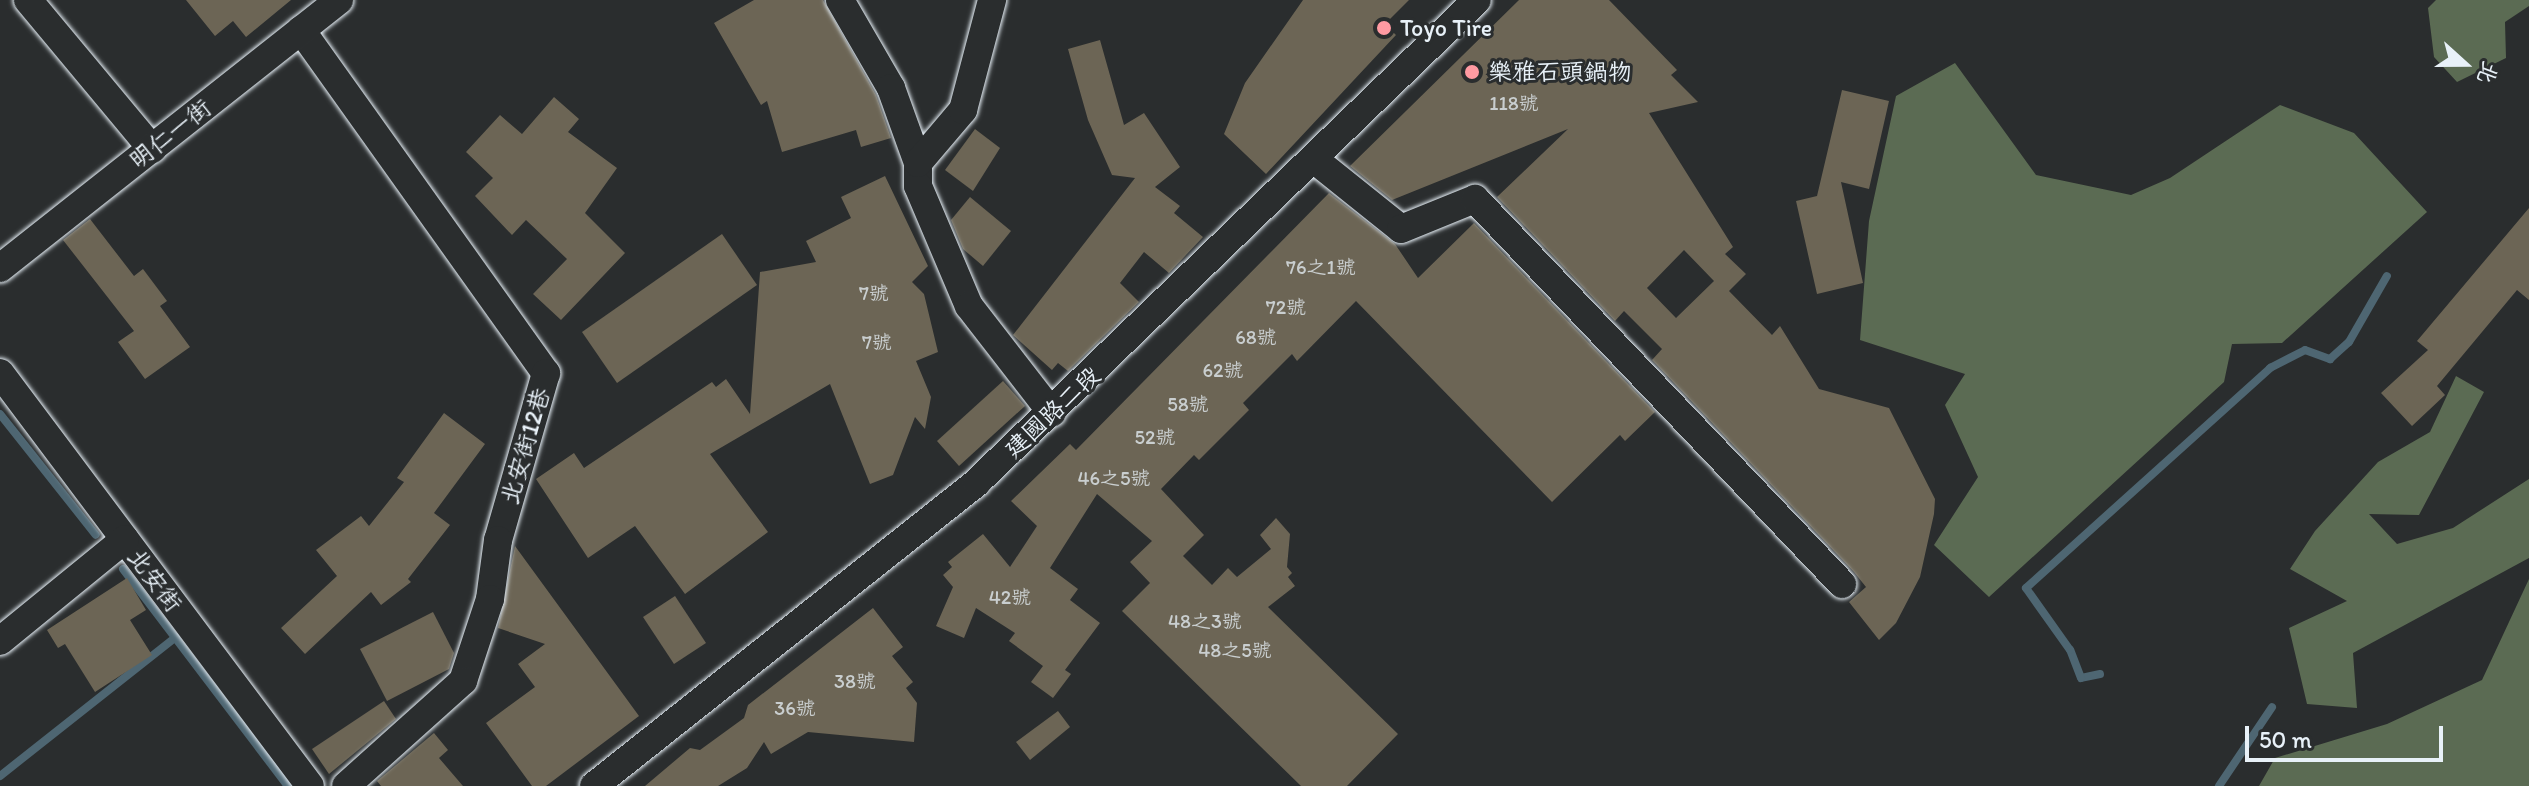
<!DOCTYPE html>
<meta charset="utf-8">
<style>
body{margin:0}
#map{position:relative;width:2529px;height:786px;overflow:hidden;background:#2a2d2e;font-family:Itim,"LXGW WenKai TC",sans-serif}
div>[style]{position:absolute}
.green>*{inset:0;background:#5b6b53}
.stream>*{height:8px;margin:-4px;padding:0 4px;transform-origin:4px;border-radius:4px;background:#4e6672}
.building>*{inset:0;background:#6c6555}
.roads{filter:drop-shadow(0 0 2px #e8f1f8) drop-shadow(0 0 2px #e8f1f8)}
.minor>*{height:28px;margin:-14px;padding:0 14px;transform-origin:14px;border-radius:14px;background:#2a2d2e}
.dots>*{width:22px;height:22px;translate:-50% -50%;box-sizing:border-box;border:4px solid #2a2d2e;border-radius:50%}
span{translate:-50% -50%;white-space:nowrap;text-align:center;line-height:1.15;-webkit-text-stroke:6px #2a2d2e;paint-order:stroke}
.number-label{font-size:20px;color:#c9cecf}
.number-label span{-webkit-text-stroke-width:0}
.poi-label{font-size:24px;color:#e8f1f8}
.left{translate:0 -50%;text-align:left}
.street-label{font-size:24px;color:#e8f1f8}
.north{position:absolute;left:2425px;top:24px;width:80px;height:80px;-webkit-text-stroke:6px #2a2d2e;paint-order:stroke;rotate:111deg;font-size:22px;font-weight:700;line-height:32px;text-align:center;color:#e8f1f8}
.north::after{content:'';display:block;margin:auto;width:28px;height:36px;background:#e8f1f8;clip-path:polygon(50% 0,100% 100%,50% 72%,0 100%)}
.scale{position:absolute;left:2245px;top:726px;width:198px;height:36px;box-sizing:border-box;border:4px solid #e8f1f8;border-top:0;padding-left:10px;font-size:24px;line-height:28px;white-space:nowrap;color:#e8f1f8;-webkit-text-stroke:6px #2a2d2e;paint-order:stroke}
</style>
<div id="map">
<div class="green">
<div style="clip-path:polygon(2436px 0,2529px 0,2529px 6px,2505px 22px,2506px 58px,2457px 82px,2434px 57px,2428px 8px)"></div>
<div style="clip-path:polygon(1955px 63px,2036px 175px,2131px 195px,2170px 178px,2280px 105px,2354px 133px,2427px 212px,2282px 343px,2232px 344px,2224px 382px,1989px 597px,1934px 545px,1978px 477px,1945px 405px,1965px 374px,1860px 340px,1869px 221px,1896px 96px)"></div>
<div style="clip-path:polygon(2456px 376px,2484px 392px,2419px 515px,2369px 514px,2397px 544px,2453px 528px,2529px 479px,2529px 558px,2353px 653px,2357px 708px,2307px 704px,2289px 628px,2347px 601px,2290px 569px,2315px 531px,2378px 462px,2430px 432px)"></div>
<div style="clip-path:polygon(2529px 579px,2529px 786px,2259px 786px,2275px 758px,2387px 724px,2482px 680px)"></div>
</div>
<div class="stream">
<div style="left:0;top:414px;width:154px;rotate:51.6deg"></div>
<div style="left:123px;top:569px;width:273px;rotate:52.8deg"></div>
<div style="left:2100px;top:674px;width:19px;rotate:168deg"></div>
<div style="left:2081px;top:678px;width:30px;rotate:-111deg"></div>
<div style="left:2070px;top:650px;width:76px;rotate:-125.4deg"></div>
<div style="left:2026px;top:588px;width:329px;rotate:-42deg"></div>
<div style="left:2270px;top:368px;width:39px;rotate:-27deg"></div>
<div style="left:2305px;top:350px;width:27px;rotate:20deg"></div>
<div style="left:2330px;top:359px;width:25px;rotate:-42deg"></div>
<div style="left:2349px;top:342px;width:76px;rotate:-60.1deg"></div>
<div style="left:0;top:776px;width:224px;rotate:-38.3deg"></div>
<div style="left:2219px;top:786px;width:95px;rotate:-56.1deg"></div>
</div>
<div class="building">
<div style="clip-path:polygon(186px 0,291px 0,246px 37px,233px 21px,215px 36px)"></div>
<div style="clip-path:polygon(754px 0,823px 0,876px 95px,891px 138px,861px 147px,856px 130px,782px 152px,767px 101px,761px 105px,714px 23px)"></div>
<div style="clip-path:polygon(1303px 0,1409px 0,1385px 24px,1396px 35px,1266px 174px,1224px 134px,1245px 83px)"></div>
<div style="clip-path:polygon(evenodd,1519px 0,1609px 0,1677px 70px,1671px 75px,1698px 102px,1649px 113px,1733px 247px,1725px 254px,1746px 274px,1729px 291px,1772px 335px,1780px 326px,1819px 389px,1889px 408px,1935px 499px,1934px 514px,1920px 577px,1896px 623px,1879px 640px,1849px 602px,1866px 587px,1854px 572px,1652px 360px,1662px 349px,1624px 311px,1615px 321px,1497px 197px,1568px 129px,1392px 200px,1350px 166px,1519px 0,1684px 250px,1714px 281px,1676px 318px,1647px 288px,1684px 250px)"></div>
<div style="clip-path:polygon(1100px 40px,1124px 125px,1144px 113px,1180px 167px,1155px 187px,1180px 206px,1174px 213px,1203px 237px,1169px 273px,1144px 252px,1120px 283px,1139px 302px,1068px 371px,1058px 363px,1052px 370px,1013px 335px,1135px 178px,1112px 175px,1088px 120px,1068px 49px)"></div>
<div style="clip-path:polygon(1842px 90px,1889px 101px,1869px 189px,1841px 182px,1863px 283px,1817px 294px,1796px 201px,1817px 196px)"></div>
<div style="clip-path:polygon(554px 97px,579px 119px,568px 132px,617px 168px,585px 213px,625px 253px,561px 320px,533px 294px,567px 259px,526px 220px,512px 235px,475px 196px,493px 178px,466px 152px,500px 115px,522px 134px)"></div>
<div style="clip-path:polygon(975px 129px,1000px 148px,973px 191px,945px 170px)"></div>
<div style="clip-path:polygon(885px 176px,928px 266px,912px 282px,924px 294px,938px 352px,916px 361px,931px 397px,925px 429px,915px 417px,893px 475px,870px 484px,830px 384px,710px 454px,768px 532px,685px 594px,635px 526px,588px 558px,536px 479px,574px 453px,584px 468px,712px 382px,716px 387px,726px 379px,750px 414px,760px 272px,816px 262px,806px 241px,851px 218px,841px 197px)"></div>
<div style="clip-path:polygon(1329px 193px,1395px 244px,1418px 278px,1474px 223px,1655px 412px,1625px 441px,1620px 435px,1552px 502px,1356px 301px,1297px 361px,1292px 354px,1243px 403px,1249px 410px,1199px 460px,1194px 455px,1161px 489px,1204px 535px,1183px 556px,1212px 585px,1228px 568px,1237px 577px,1271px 549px,1260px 535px,1276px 518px,1290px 534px,1287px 567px,1292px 573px,1288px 577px,1295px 586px,1268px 607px,1398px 734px,1347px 786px,1301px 786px,1122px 611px,1150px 583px,1130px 562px,1152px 541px,1097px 494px,1050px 568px,1078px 589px,1070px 600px,1100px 623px,1065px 670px,1071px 674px,1053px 698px,1031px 682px,1043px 666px,1009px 641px,1015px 633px,976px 608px,964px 638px,936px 626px,953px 587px,943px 575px,952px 567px,948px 562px,983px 534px,1010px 567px,1037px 526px,1011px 501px,1070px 444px,1076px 450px)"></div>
<div style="clip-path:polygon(970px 197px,1011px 231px,983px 266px,963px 249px,951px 220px)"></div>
<div style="clip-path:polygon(2529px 208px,2529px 300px,2517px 290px,2437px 386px,2445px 395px,2412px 426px,2381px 393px,2428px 350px,2417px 341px)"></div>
<div style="clip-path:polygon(90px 219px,134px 276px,143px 269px,167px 301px,160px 306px,190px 347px,145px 379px,118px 342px,134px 331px,63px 240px)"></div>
<div style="clip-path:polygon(722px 234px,757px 285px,617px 383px,582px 332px)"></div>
<div style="clip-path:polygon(1003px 381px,1025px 406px,959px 466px,937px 441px)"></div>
<div style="clip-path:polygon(444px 413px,485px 444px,434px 513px,450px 525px,408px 579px,411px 582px,381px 605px,371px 592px,305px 654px,281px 628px,337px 576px,316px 550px,361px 516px,369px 526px,404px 482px,397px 478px)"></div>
<div style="clip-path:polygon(515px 546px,639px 716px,546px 786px,532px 786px,486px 723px,535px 687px,518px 664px,545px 644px,498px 628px)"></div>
<div style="clip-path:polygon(127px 578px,146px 610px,130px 620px,152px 655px,95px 692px,65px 644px,58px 648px,47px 630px)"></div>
<div style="clip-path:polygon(675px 596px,706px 643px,674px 664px,643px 617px)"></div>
<div style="clip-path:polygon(873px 608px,903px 647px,892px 656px,913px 682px,906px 688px,917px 703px,914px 742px,808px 732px,771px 754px,764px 742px,747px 768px,718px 786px,645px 786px,690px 748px,700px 750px,744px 718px,748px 705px)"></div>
<div style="clip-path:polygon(433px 612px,454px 653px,449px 669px,387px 701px,360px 649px)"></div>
<div style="clip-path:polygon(384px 701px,396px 719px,329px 774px,312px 749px)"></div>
<div style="clip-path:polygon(1058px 711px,1070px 727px,1030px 760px,1016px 742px)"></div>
<div style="clip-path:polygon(434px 733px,448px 750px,439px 758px,463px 786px,381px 786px,377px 781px)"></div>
</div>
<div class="roads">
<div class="minor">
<div style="left:28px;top:0;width:194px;rotate:50.2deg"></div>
<div style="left:840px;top:0;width:102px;rotate:59.9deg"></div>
<div style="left:891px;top:88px;width:80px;rotate:70.2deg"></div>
<div style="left:918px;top:163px;width:23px;rotate:90deg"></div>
<div style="left:918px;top:186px;width:130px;rotate:67deg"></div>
<div style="left:969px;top:306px;width:135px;rotate:52.2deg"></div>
<div style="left:301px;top:30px;width:422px;rotate:54.5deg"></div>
<div style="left:546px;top:373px;width:174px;rotate:106deg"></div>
<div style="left:498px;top:540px;width:60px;rotate:97.7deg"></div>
<div style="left:490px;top:599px;width:86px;rotate:108.2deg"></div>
<div style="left:463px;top:681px;width:157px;rotate:138.1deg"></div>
<div style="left:1315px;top:160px;width:110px;rotate:38.7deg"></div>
<div style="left:1401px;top:229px;width:80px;rotate:-22.1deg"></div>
<div style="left:1475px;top:199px;width:532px;rotate:46.37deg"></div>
<div style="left:918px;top:163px;width:70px;rotate:-49.7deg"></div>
<div style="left:963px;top:110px;width:114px;rotate:-75.2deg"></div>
<div style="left:0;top:268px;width:432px;rotate:-38.3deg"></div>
<div style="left:0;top:373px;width:516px;rotate:53.11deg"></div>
<div style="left:0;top:641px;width:161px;rotate:-39.2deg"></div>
<div style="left:594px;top:786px;width:489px;rotate:-38.4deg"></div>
<div style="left:977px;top:482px;width:694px;rotate:-43.95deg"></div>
</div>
</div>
<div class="dots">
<div style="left:1384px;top:28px;background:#ff9aa2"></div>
<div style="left:1472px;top:72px;background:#ff9aa2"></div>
</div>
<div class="number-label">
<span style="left:1514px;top:103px">118號</span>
<span style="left:1321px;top:267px">76之1號</span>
<span style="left:874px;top:293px">7號</span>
<span style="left:1286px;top:307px">72號</span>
<span style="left:1256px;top:337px">68號</span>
<span style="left:877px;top:342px">7號</span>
<span style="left:1223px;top:370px">62號</span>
<span style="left:1188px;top:404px">58號</span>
<span style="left:1155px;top:437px">52號</span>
<span style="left:1114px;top:478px">46之5號</span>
<span style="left:1010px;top:597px">42號</span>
<span style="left:1205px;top:621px">48之3號</span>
<span style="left:1235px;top:650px">48之5號</span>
<span style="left:855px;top:681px">38號</span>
<span style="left:795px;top:708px">36號</span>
</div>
<div class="poi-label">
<span class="left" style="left:1400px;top:28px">Toyo Tire</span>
<span class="left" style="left:1488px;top:72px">樂雅石頭鍋物</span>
</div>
<div class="street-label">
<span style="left:170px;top:134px;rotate:-38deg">明仁一街</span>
<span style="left:1052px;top:412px;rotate:-43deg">建國路二段</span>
<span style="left:525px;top:446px;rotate:-74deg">北安街12巷</span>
<span style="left:155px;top:580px;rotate:53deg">北安街</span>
</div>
<div class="north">北</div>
<div class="scale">50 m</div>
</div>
